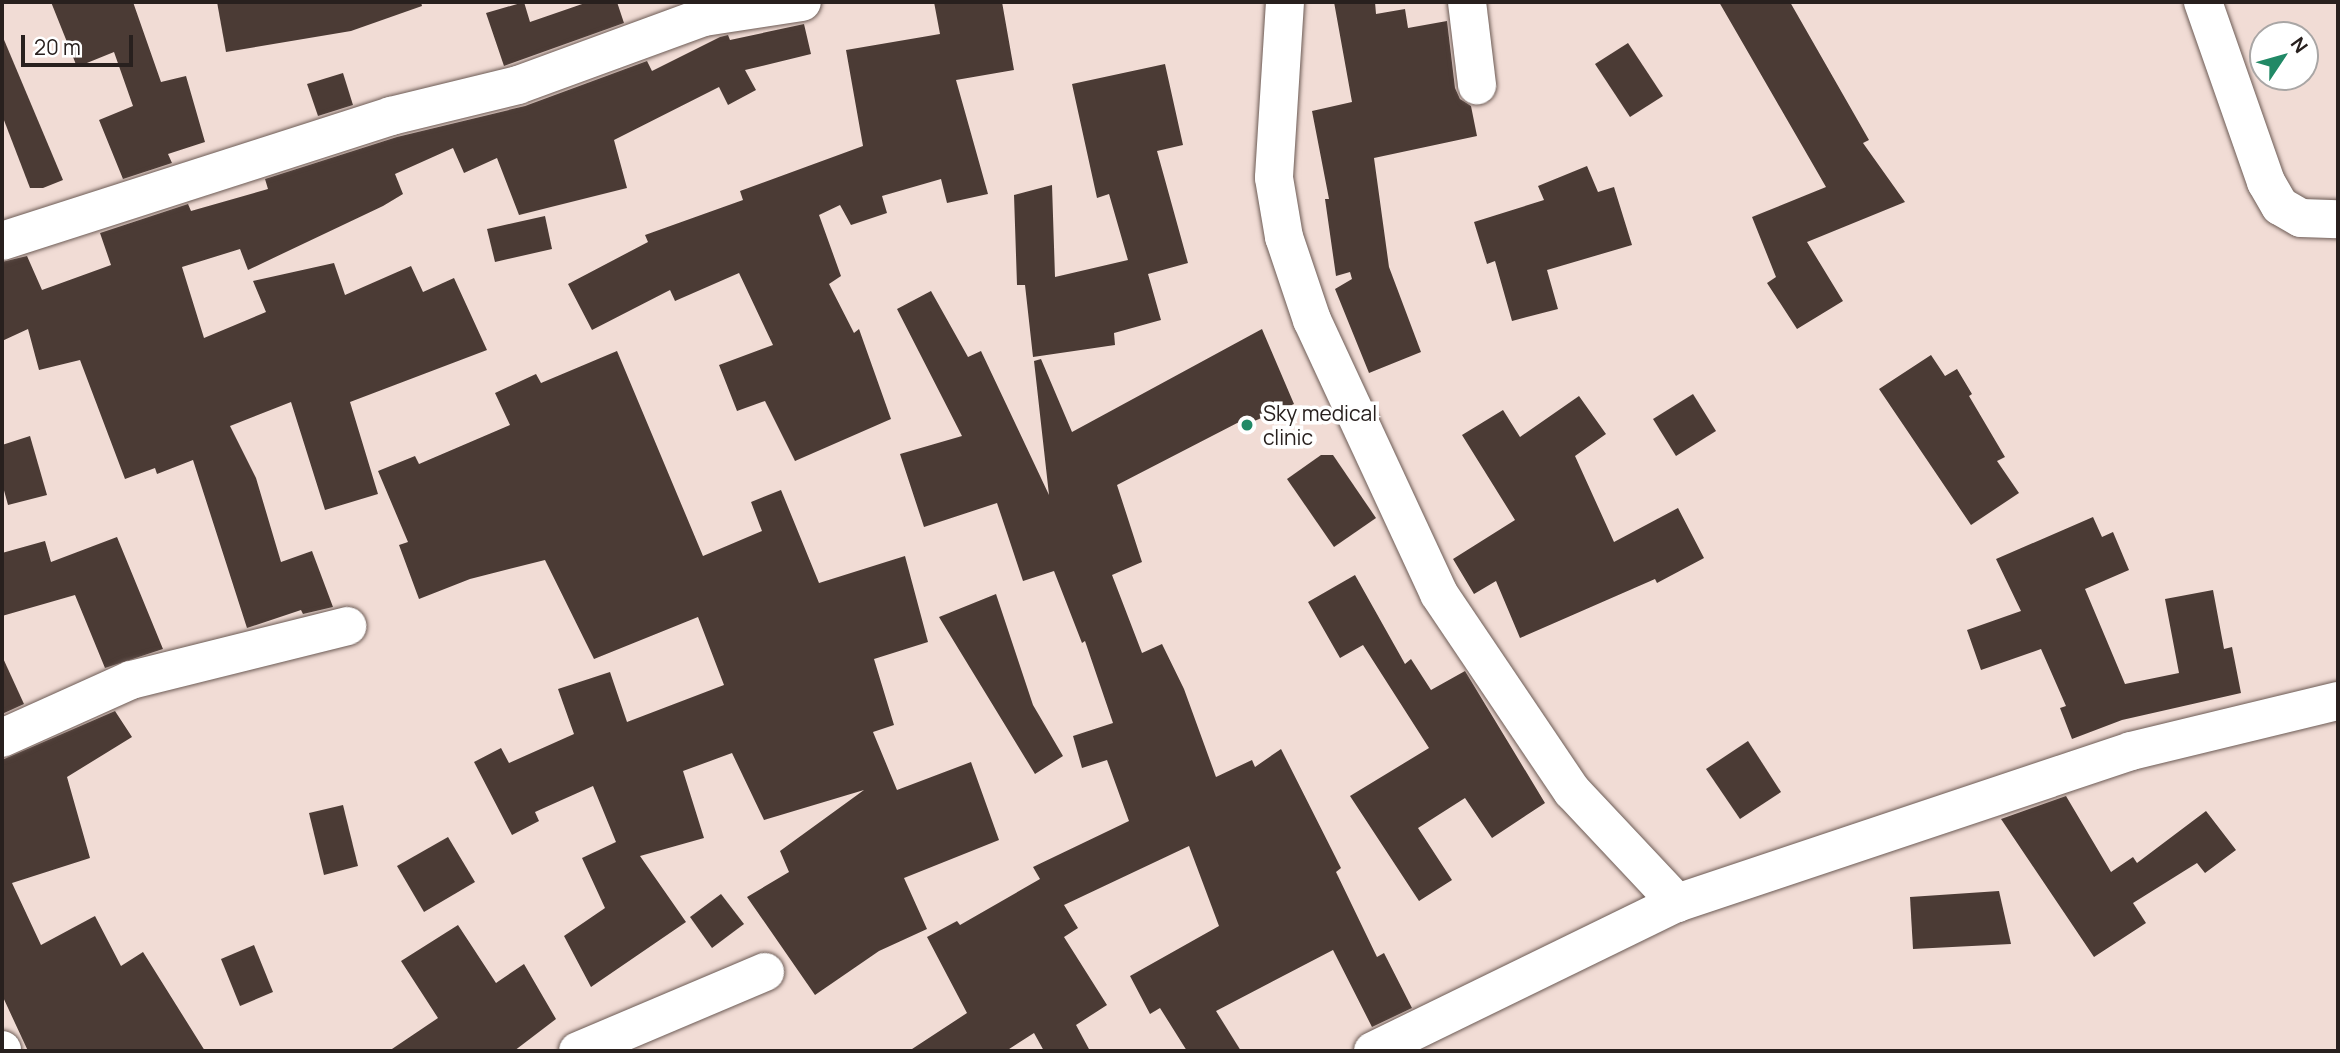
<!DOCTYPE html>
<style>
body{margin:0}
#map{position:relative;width:2340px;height:1053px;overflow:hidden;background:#f1dcd5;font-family:Manrope,sans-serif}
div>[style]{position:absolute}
.building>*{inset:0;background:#4b3b35}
.roads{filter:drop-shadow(0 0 2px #6c5b55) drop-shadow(0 0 2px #6c5b55)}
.minor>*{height:38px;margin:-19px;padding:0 19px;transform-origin:19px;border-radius:19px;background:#fff}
.dots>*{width:19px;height:19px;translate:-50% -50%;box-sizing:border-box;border:4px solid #fff;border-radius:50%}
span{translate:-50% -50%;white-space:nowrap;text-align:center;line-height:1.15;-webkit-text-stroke:7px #fff;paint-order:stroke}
.poi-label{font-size:21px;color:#28201e}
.left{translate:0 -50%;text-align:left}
.frame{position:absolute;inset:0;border:4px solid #28201e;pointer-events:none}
.north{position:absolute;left:2249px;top:21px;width:70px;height:70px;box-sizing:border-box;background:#fff;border:2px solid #a9a6a5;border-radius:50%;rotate:54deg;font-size:19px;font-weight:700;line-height:28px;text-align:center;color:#28201e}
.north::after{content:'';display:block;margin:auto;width:24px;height:32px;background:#218966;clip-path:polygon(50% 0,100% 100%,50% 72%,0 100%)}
.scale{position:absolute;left:21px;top:35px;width:112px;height:32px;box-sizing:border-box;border:4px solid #28201e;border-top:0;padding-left:9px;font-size:21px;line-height:24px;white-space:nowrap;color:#28201e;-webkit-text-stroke:5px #fff;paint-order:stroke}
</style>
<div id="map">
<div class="building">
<div style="clip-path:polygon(51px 2px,133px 2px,161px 82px,186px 76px,205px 142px,168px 154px,172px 163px,123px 179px,99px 120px,133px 106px,114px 52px,77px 67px)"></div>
<div style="clip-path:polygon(217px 2px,421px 2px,422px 6px,351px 31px,226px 52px)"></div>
<div style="clip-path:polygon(524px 2px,530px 22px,588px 2px,617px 2px,624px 23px,504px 66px,486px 13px)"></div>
<div style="clip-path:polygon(934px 2px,1002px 2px,1014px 70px,956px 80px,988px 194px,947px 203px,941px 179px,882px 196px,887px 213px,851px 225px,840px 205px,819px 215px,841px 276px,829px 284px,854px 333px,859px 329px,891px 419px,795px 461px,765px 401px,737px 411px,719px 365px,773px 345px,739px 273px,675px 301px,670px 290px,592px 330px,568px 284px,648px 242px,645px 235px,743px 200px,740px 191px,863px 146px,846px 50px,940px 34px)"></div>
<div style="clip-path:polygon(1334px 2px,1375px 2px,1376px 14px,1405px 9px,1408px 28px,1447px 21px,1455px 88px,1460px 99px,1471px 106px,1477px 136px,1374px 158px,1389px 267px,1421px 352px,1369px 373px,1335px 289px,1352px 279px,1350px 272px,1336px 276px,1325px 199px,1329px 199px,1312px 111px,1352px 102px)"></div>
<div style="clip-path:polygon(1719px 2px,1790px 2px,1869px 140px,1863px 143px,1905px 202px,1807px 242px,1843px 301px,1797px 329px,1767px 283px,1776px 277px,1752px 217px,1826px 187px)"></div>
<div style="clip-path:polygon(804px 24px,811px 54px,745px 70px,756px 90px,728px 105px,719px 87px,614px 140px,627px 188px,519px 215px,497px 158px,464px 173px,453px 148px,395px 174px,403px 194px,383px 206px,248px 270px,240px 249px,182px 267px,204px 338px,266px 312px,253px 281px,334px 263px,345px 295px,411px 266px,423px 292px,454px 278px,487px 350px,350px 402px,378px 494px,325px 510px,291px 402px,230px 426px,256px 478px,281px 562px,312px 551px,333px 607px,303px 614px,301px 610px,247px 628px,193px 460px,157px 474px,155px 468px,125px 479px,80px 360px,39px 370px,28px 329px,2px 341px,2px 262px,27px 256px,42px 290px,111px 265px,100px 233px,188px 204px,191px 211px,268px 189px,265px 179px,397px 137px,525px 106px,647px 61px,652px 71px,720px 37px,728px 35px,730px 40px)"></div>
<div style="clip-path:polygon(2px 35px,63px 180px,43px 188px,30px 188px,2px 115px)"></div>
<div style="clip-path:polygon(1628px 43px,1663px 96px,1630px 117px,1595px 64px)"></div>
<div style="clip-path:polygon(1165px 64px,1183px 145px,1157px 151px,1188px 263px,1148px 274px,1161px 320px,1114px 333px,1115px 345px,1033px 357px,1025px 285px,1017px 285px,1014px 195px,1052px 185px,1055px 277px,1128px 260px,1109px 194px,1097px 198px,1072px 84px)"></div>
<div style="clip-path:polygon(343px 73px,353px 105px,318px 116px,307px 84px)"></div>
<div style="clip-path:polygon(1587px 166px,1598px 192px,1614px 187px,1632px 245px,1547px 270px,1558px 309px,1512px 321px,1495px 261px,1487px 264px,1474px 222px,1544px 200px,1538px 186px)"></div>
<div style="clip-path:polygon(545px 216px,552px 249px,495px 262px,487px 229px)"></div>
<div style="clip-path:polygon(931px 291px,968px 357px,981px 351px,1049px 495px,1034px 361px,1041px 359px,1072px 432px,1262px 329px,1294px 404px,1245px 425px,1243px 420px,1117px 485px,1142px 562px,1112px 575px,1142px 653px,1162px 644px,1184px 689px,1216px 777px,1252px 760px,1255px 767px,1281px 749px,1341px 868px,1336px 872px,1377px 957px,1384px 953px,1412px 1008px,1372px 1027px,1333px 950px,1216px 1011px,1241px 1051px,1187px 1051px,1160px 1008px,1150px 1014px,1130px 976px,1219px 926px,1189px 846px,1064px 905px,1078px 928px,1064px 937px,1107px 1005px,1076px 1025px,1090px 1051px,1044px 1051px,1034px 1033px,1006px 1051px,909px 1051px,967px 1013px,927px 937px,957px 921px,960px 925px,1040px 879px,1033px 867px,1129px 821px,1107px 760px,1082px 768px,1073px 736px,1113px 723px,1085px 641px,1082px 643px,1054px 571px,1023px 581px,997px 503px,924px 527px,900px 454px,962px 436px,897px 309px)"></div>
<div style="clip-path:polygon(617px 351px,703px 556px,762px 531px,751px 502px,781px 490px,819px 583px,905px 556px,928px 642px,874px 659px,894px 725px,873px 732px,897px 790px,971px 762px,999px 840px,904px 878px,927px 929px,879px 951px,815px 995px,747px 897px,789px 872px,780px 851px,864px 790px,764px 820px,732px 753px,683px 771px,704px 838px,640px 856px,686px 922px,591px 987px,564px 936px,605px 908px,582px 858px,616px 842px,593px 786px,535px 812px,539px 821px,512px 835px,474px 762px,501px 748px,509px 763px,574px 734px,558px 689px,610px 672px,627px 722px,724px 685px,698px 617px,594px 659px,545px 560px,470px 579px,419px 599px,399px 545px,408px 542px,378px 471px,415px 456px,419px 464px,510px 425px,495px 393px,536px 374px,541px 383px)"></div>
<div style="clip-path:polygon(1931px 355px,1945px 376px,1957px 369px,1972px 394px,1969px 396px,2005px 457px,1997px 461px,2019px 493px,1971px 525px,1879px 389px)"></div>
<div style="clip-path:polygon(1693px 394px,1716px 431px,1676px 456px,1653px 419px)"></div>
<div style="clip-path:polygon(1579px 396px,1606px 434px,1575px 456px,1614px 542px,1678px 508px,1704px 558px,1657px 583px,1655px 579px,1520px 638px,1496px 581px,1474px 594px,1453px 559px,1515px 520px,1462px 435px,1503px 410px,1520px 437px)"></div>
<div style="clip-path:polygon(30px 436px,47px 495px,8px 505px,2px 483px,2px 445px)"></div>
<div style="clip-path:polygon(1321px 455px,1333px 455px,1376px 518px,1334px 547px,1287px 479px)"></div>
<div style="clip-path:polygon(2093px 517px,2102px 537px,2113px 532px,2129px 570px,2085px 589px,2125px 684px,2179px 673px,2165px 599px,2213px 590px,2224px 649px,2232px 647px,2241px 693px,2122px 720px,2072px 739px,2060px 708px,2066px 706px,2041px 649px,1981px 670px,1967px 630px,2021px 611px,1996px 559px)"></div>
<div style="clip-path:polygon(117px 537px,163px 649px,105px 668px,75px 595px,2px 616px,2px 553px,45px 541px,51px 562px)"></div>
<div style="clip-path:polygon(1355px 575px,1405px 664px,1411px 659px,1431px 690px,1465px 671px,1545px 803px,1492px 838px,1465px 798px,1418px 828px,1452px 880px,1419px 901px,1350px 796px,1429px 748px,1363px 645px,1340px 658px,1308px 602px)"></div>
<div style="clip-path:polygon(996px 594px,1033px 705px,1063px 756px,1035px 774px,939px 617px)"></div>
<div style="clip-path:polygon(2px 656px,24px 704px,2px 714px)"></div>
<div style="clip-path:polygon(115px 711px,132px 737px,67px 777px,90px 858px,12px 883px,41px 945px,95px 916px,121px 966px,143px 952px,205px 1051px,28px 1051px,2px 995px,2px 760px)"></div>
<div style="clip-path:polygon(1748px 741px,1781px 792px,1740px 819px,1706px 769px)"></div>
<div style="clip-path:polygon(2066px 796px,2111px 872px,2133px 857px,2137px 863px,2206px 811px,2236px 850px,2205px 873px,2197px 863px,2133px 903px,2146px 923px,2094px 957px,2001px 819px)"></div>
<div style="clip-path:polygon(343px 805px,358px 866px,324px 875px,309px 813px)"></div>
<div style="clip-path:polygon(448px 837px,475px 882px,424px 912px,397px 866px)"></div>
<div style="clip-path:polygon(1999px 891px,2011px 944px,1913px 949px,1910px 897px)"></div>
<div style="clip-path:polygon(721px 894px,744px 924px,712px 948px,690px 917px)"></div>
<div style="clip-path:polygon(458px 925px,496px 983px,524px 964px,556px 1019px,514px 1051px,389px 1051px,438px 1018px,401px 961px)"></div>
<div style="clip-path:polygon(254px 945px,273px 992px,240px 1006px,221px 959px)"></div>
</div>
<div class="roads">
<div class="minor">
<div style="left:1285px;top:2px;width:176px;rotate:93.6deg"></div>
<div style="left:1274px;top:178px;width:60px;rotate:80.4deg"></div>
<div style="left:1284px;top:237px;width:88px;rotate:71.4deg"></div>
<div style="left:1312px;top:320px;width:302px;rotate:65.1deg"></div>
<div style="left:1439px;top:594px;width:238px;rotate:56deg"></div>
<div style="left:1572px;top:791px;width:154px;rotate:46.8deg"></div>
<div style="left:1677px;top:903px;width:479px;rotate:-18.5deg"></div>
<div style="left:2131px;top:751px;width:213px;rotate:-13.6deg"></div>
<div style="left:1467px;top:2px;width:84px;rotate:83.1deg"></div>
<div style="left:2203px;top:2px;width:191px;rotate:70.7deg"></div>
<div style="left:2266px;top:182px;width:28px;rotate:60deg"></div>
<div style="left:2280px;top:206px;width:24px;rotate:30deg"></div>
<div style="left:2301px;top:218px;width:37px;rotate:2deg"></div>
<div style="left:2px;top:241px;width:409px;rotate:-17.8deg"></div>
<div style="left:391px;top:116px;width:131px;rotate:-13.7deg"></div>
<div style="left:518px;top:85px;width:198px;rotate:-20.1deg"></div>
<div style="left:704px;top:17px;width:99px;rotate:-8.7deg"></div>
<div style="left:2px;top:738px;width:141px;rotate:-24.2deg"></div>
<div style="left:131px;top:680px;width:223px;rotate:-14deg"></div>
<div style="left:2px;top:1050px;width:1px;rotate:90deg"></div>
<div style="left:578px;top:1051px;width:203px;rotate:-22.9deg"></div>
<div style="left:1373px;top:1051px;width:338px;rotate:-26deg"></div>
</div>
</div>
<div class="dots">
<div style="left:1247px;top:425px;background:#218966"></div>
</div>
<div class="poi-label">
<span class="left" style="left:1263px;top:425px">Sky medical<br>clinic</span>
</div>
<div class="frame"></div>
<div class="north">N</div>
<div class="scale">20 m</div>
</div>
